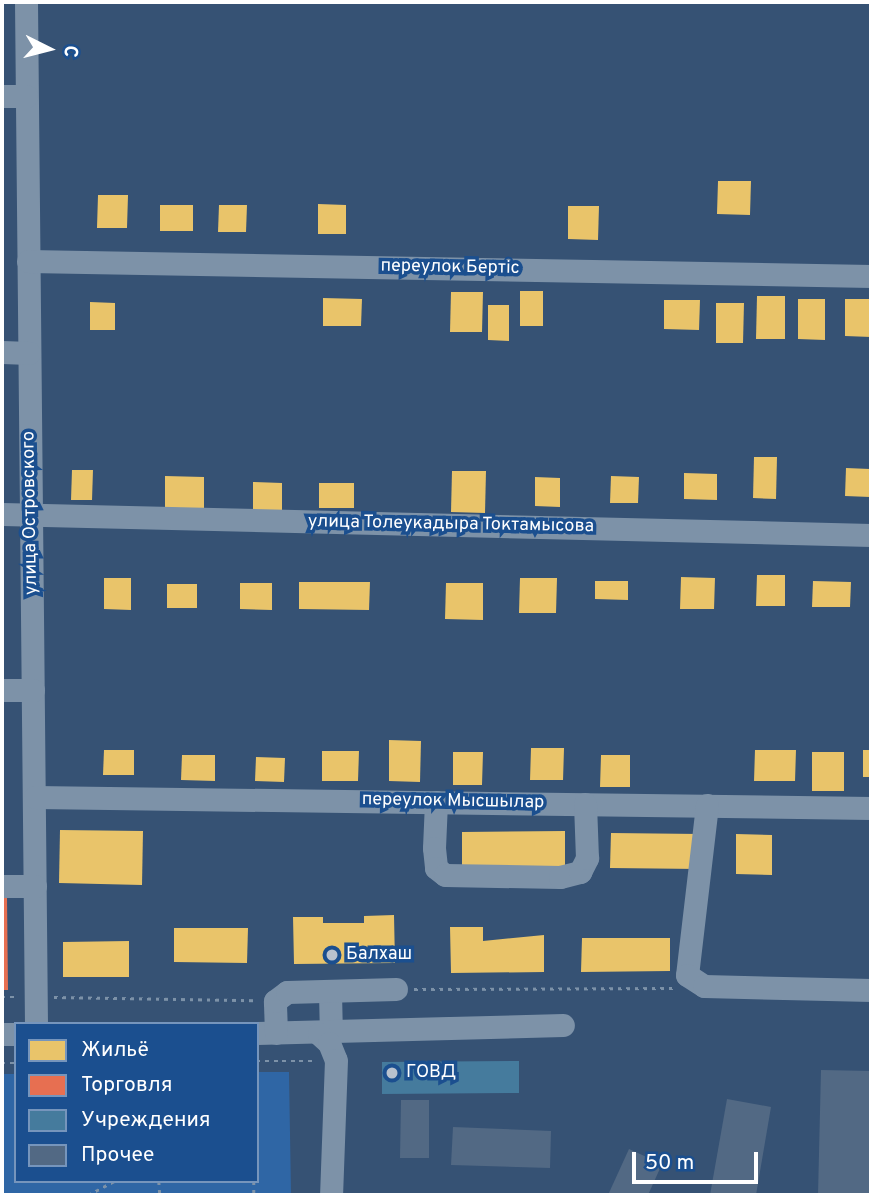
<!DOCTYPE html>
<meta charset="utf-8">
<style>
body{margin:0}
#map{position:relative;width:873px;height:1197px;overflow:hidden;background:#365274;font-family:Overpass,sans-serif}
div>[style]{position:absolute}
.green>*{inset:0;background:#2f66a5}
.homes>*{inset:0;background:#e9c46a}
.shops>*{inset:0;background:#e76f51}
.public>*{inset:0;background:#457b9d}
.building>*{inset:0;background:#526984}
.path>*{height:2.5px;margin-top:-1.25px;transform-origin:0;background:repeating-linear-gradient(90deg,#7d92a8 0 3.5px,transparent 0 8.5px)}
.minor>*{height:23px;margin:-11.5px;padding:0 11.5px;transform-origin:11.5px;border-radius:11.5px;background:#7d92a8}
.dots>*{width:19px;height:19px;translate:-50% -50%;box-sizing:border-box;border:4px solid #1b4f8f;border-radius:50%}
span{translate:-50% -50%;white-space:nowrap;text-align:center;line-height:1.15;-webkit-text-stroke:7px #1b4f8f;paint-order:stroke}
.street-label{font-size:18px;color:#fff}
.poi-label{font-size:18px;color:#fff}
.left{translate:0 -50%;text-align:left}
.frame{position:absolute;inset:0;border:4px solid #fff;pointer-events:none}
.legend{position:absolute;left:14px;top:1022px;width:245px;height:161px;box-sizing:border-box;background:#1b4f8f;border:2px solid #7695bc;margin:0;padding:9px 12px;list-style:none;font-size:21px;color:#fff}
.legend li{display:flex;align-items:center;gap:14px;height:35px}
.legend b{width:35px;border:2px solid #7695bc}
.north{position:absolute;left:14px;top:14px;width:70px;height:70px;-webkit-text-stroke:5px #1b4f8f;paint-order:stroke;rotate:96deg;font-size:19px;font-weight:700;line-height:28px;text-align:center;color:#fff}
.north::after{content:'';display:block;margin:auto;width:24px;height:32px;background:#fff;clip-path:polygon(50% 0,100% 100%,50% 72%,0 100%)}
.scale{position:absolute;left:632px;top:1152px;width:126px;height:32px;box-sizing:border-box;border:4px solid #fff;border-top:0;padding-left:9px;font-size:21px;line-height:24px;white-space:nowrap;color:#fff;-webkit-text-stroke:5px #1b4f8f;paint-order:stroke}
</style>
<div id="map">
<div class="green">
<div style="clip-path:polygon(257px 1072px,289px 1072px,291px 1195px,2px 1195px,2px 1074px,16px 1074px,16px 1181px,257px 1181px)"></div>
</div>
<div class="homes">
<div style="clip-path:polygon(718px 181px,751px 181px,750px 215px,717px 214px)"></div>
<div style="clip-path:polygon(98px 195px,128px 195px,127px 228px,97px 228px)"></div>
<div style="clip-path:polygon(318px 204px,346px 205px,346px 234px,318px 234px)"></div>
<div style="clip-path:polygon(160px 205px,193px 205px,193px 231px,160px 231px)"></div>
<div style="clip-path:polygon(219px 205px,247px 205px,246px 232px,218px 232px)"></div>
<div style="clip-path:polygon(568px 206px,599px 206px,598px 240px,568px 239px)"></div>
<div style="clip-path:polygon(520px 291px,543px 291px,543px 326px,520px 326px)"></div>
<div style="clip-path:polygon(451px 292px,483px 292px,482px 332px,450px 332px)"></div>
<div style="clip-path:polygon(757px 296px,785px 296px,785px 339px,756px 339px)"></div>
<div style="clip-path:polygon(323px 298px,362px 299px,361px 326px,323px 326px)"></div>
<div style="clip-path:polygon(798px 299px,825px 299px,825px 340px,798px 339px)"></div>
<div style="clip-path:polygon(845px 299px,871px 299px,871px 337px,845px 336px)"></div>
<div style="clip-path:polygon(664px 300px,700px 300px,699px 330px,664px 329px)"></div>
<div style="clip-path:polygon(90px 302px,115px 303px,115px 330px,90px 330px)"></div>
<div style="clip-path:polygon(716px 303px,744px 303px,743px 343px,716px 343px)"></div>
<div style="clip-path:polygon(488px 305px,509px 305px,509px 341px,488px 340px)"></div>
<div style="clip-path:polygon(754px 457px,777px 457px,776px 499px,753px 498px)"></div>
<div style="clip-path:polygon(846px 468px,870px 469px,870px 497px,845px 496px)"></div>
<div style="clip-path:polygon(72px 470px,93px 470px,92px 500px,71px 500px)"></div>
<div style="clip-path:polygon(452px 471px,486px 471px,485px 513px,451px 512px)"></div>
<div style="clip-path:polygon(684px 473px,717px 474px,717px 500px,684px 499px)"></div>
<div style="clip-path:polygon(165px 476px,204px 477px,204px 516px,165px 515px)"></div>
<div style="clip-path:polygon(611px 476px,639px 477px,638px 503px,610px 503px)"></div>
<div style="clip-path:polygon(535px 477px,560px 478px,560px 507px,535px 506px)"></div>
<div style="clip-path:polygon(253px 482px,282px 483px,282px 512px,253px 512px)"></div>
<div style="clip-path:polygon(319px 483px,354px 483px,354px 508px,319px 508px)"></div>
<div style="clip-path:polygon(757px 575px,785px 575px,785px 606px,756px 606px)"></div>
<div style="clip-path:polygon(681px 577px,715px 578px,714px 609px,680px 609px)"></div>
<div style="clip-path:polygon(104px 578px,131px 578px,131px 610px,104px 609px)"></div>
<div style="clip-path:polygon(520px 578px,557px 578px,556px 613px,519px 613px)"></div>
<div style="clip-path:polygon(595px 581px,628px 581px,628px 600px,595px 599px)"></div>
<div style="clip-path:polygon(813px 581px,851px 582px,850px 607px,812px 607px)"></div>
<div style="clip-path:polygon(299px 582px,370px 582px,369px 610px,299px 609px)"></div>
<div style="clip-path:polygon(240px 583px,272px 583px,272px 610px,240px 609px)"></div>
<div style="clip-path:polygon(446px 583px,483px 583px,483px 620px,445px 619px)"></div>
<div style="clip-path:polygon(167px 584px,197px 584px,197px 608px,167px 608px)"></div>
<div style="clip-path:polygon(389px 740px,421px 741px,420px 782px,389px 781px)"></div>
<div style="clip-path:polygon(531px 748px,564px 748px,563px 780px,530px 780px)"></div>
<div style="clip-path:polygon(104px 750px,134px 750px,134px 775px,103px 775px)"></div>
<div style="clip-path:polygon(755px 750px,796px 750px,795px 781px,754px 781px)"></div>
<div style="clip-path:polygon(863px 750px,871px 750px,871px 777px,863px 777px)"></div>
<div style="clip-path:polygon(322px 751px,359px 751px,358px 781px,322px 781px)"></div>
<div style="clip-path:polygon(453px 752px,483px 752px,482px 785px,453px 785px)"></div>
<div style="clip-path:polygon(812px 752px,844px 752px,844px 791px,812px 791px)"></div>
<div style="clip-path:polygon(182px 755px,215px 755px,215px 781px,181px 780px)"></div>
<div style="clip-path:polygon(601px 755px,630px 755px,630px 787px,600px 787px)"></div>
<div style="clip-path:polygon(256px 757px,285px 758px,284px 782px,255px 781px)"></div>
<div style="clip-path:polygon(60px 830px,143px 831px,142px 885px,59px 883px)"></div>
<div style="clip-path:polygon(565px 831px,565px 866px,462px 867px,462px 832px)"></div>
<div style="clip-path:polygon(611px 833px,700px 834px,699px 869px,610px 868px)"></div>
<div style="clip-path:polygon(736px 834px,772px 835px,772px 875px,736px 874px)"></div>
<div style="clip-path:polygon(394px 915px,395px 963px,294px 964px,293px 917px,323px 917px,323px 923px,364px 923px,364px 916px)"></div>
<div style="clip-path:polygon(450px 927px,483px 927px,483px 941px,544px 935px,544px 972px,451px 973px)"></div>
<div style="clip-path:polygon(174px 928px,248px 928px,247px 963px,174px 962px)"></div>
<div style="clip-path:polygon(582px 938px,670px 938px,670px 971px,581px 972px)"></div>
<div style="clip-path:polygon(129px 941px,129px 977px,63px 977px,63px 942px)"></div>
</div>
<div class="shops">
<div style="clip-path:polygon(2px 898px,7px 898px,8px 990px,2px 990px)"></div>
</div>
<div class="public">
<div style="clip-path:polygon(519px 1061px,519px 1093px,382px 1094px,382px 1062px)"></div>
</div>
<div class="building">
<div style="clip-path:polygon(821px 1070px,871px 1071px,871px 1195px,818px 1195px)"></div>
<div style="clip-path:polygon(727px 1099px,771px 1107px,756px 1195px,710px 1195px)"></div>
<div style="clip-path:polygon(401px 1100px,429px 1100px,429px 1158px,400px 1158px)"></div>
<div style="clip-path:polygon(453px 1127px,551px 1131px,550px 1168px,451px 1165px)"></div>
<div style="clip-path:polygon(629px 1149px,662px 1164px,648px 1195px,608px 1195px)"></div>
</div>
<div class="path">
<div style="left:414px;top:989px;width:259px;rotate:-0.2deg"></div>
<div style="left:2px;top:997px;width:14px"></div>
<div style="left:54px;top:997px;width:200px;rotate:0.9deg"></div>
<div style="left:257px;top:1061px;width:56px"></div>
<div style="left:2px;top:1063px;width:14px"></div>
<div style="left:159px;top:1181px;width:14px;rotate:86deg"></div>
<div style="left:254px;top:1181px;width:14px;rotate:90deg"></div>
<div style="left:88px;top:1195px;width:30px;rotate:-28deg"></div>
</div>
<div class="minor">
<div style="left:26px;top:2px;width:1022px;rotate:89.44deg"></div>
<div style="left:2px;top:96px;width:24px"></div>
<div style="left:28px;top:261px;width:843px;rotate:1.02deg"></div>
<div style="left:2px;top:352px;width:27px;rotate:2deg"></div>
<div style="left:2px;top:514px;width:869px;rotate:1.38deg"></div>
<div style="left:2px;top:690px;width:31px"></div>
<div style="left:35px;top:797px;width:836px;rotate:0.75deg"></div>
<div style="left:436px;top:802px;width:46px;rotate:92.5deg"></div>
<div style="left:434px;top:848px;width:20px;rotate:84deg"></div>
<div style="left:436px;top:868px;width:11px;rotate:38deg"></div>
<div style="left:445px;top:875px;width:115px;rotate:1deg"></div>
<div style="left:560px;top:877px;width:21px;rotate:-14deg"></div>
<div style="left:580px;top:872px;width:16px;rotate:-63deg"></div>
<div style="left:587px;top:858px;width:54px;rotate:-92.1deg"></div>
<div style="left:707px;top:805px;width:171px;rotate:96.7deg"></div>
<div style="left:687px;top:975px;width:20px;rotate:33deg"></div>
<div style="left:704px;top:986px;width:167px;rotate:1.4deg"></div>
<div style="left:2px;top:886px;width:33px"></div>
<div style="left:330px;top:992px;width:43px;rotate:88.7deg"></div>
<div style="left:257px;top:1033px;width:306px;rotate:-1.5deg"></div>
<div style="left:276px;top:1033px;width:32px;rotate:-92deg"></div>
<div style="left:275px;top:1001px;width:15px;rotate:-37deg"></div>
<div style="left:287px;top:992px;width:109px;rotate:-1.6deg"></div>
<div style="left:2px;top:1034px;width:14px"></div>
<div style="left:319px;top:1034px;width:13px;rotate:42deg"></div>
<div style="left:329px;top:1043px;width:18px;rotate:68deg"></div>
<div style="left:336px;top:1060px;width:135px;rotate:92.1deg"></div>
</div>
<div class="dots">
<div style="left:332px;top:955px;background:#b9c2ce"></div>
<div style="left:392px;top:1073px;background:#b9c2ce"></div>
</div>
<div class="street-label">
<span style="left:450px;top:268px;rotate:1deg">переулок Бертіс</span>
<span style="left:31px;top:513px;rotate:-91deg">улица Островского</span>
<span style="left:451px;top:525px;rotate:1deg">улица Толеукадыра Токтамысова</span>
<span style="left:453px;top:802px;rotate:1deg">переулок Мысшылар</span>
</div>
<div class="poi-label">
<span class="left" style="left:346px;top:955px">Балхаш</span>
<span class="left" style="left:406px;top:1073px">ГОВД</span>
</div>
<div class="frame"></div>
<ul class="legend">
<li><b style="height:19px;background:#e9c46a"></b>Жильё</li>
<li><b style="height:19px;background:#e76f51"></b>Торговля</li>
<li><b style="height:19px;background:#457b9d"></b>Учреждения</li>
<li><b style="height:19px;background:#526984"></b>Прочее</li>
</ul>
<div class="north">С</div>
<div class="scale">50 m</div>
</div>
